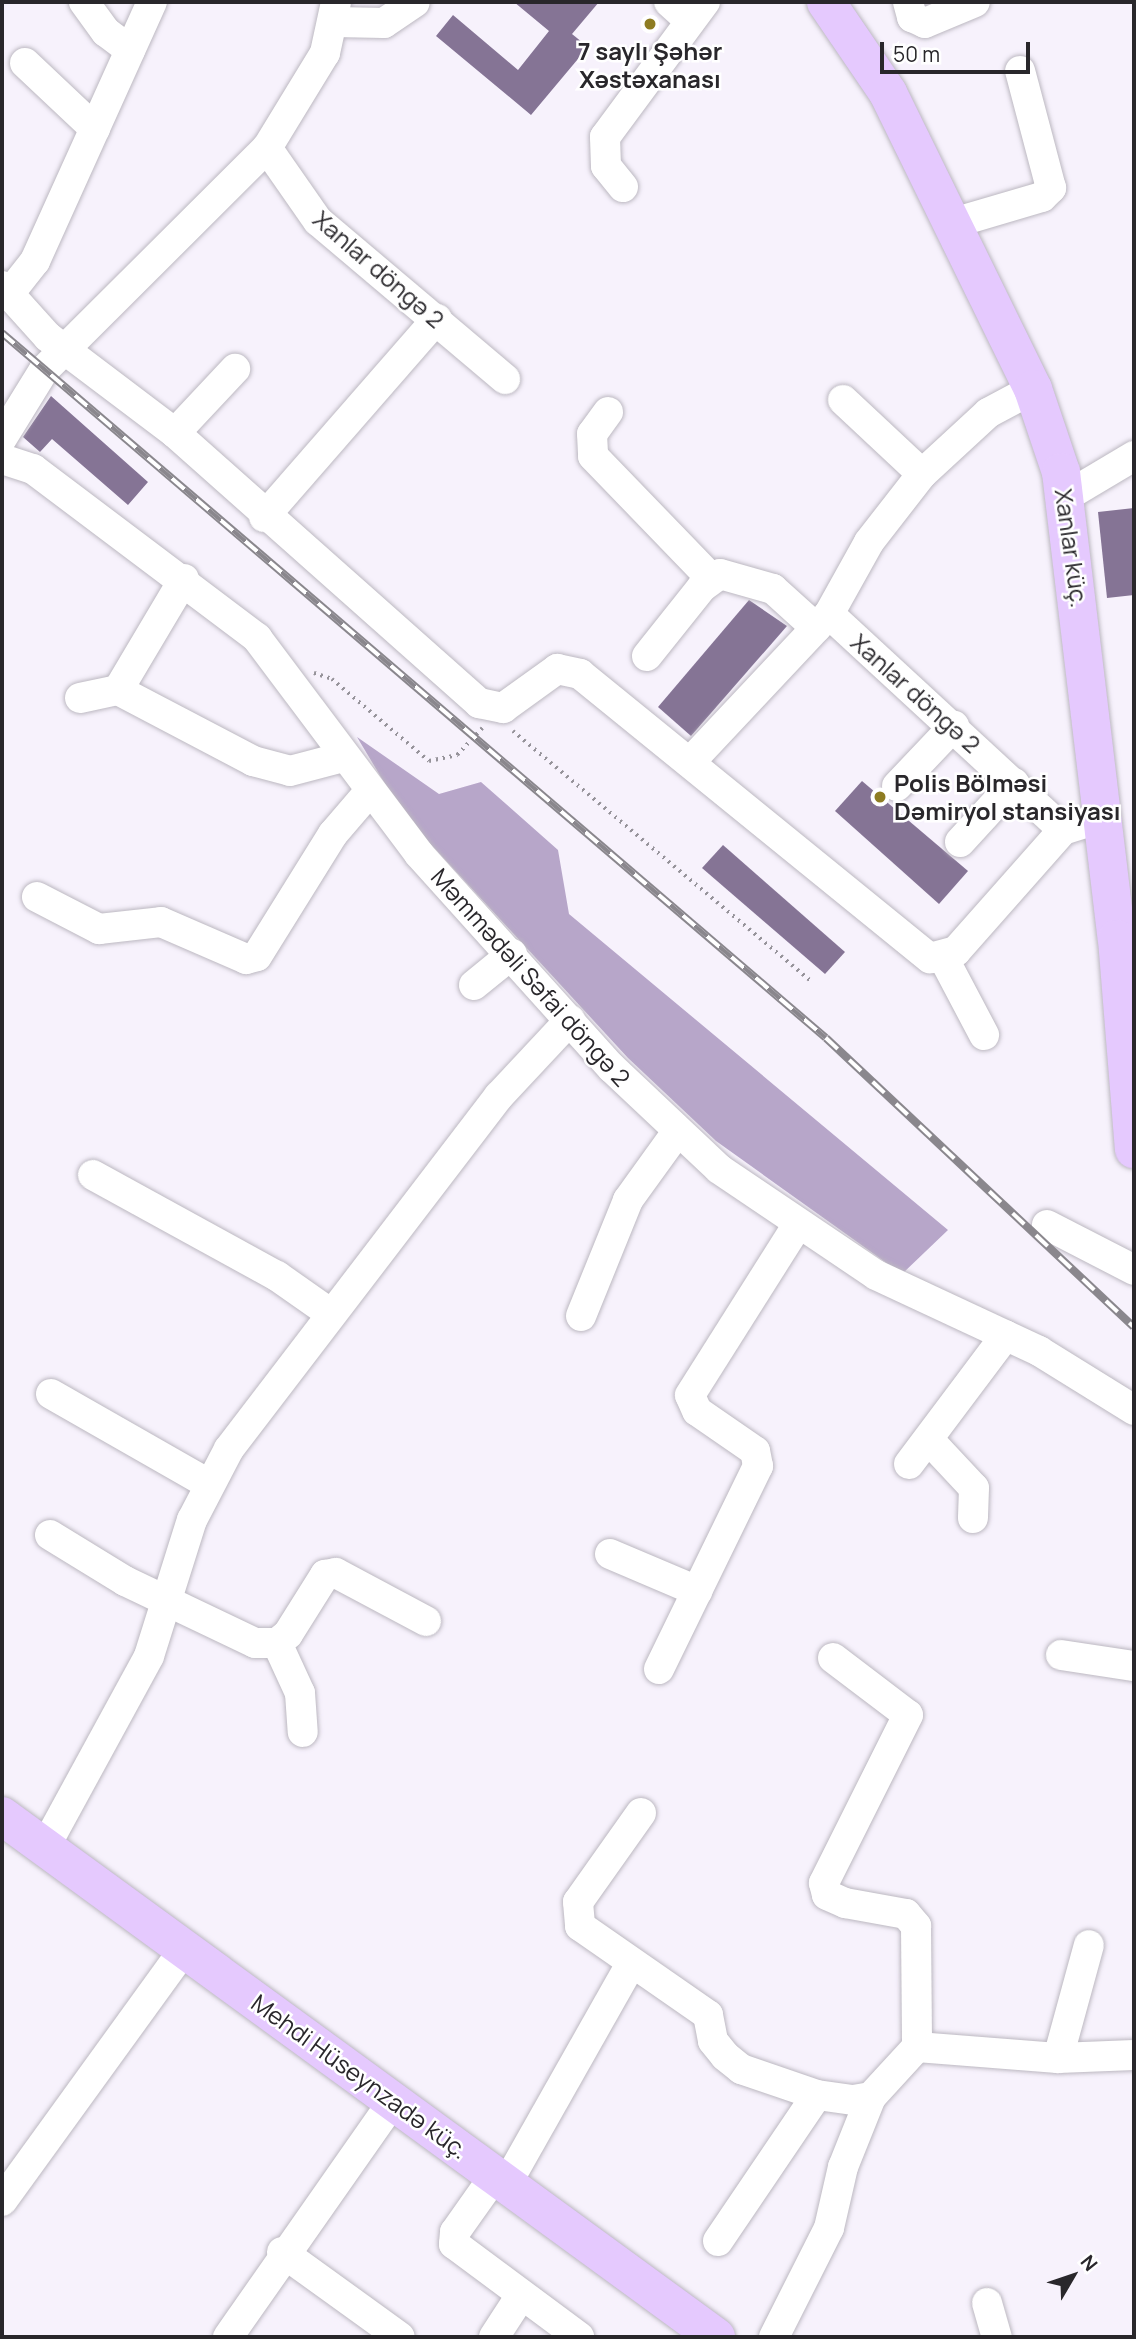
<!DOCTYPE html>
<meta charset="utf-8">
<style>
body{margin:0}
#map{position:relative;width:1136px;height:2339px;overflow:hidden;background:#f7f2fc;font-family:Manrope,sans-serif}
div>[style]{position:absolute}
.forest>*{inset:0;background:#b7a6c9}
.building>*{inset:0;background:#857495}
.path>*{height:3.5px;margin-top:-1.75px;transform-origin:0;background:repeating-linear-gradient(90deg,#96939a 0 2px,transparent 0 7px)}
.roads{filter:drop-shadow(0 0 2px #bcb8c1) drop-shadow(0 0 2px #bcb8c1)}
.minor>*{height:30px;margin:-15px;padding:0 15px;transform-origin:15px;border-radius:15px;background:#fff}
.major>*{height:38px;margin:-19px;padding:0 19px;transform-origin:19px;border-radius:19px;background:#e5c9fe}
.rail>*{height:8px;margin-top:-4px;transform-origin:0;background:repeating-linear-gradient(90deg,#fff 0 16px,#8a878d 0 32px);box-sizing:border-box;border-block:2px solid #8a878d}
.dots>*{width:19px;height:19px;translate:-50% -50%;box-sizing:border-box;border:4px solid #fff;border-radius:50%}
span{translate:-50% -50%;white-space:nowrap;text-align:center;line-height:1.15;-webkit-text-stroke:5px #fff;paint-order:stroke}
.poi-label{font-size:24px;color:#29272b;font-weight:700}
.left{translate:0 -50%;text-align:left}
.street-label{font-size:24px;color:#29272b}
.frame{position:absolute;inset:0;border:4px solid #29272b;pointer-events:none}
.north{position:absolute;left:1038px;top:2241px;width:70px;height:70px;-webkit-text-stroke:5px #fff;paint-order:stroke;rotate:51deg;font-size:19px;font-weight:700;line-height:28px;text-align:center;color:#29272b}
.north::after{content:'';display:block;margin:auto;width:24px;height:32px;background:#29272b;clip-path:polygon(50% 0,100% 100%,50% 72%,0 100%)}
.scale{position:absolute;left:880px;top:42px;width:150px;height:32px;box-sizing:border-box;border:4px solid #29272b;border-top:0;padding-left:9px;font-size:21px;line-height:24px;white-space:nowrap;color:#29272b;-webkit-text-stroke:5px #fff;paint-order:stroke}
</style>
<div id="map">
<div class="forest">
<div style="clip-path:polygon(357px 737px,439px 794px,481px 782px,558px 850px,569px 914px,948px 1230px,902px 1274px,716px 1141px,628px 1058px,403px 814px)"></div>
</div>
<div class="building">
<div style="clip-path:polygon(514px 2px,599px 2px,572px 34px,588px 47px,531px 115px,436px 36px,453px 15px,518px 70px,549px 31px)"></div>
<div style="clip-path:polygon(51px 396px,148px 482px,128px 505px,52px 439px,40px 452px,23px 437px)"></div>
<div style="clip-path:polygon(1134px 508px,1134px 595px,1107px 598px,1098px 512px)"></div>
<div style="clip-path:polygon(749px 600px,787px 626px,691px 736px,658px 707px)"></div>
<div style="clip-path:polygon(862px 781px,968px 871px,939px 904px,835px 811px)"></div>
<div style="clip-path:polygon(723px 845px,845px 952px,825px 974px,702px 868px)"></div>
</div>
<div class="path">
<div style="left:314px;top:673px;width:19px;rotate:18deg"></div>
<div style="left:332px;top:679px;width:127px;rotate:40.2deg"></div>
<div style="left:429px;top:761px;width:29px;rotate:-12deg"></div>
<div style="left:457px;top:755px;width:37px;rotate:-47deg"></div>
<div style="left:513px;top:731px;width:390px;rotate:40deg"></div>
</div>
<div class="roads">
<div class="minor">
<div style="left:84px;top:2px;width:37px;rotate:54deg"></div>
<div style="left:106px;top:32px;width:30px;rotate:37deg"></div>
<div style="left:669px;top:2px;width:27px;rotate:42deg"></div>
<div style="left:908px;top:2px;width:16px;rotate:75deg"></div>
<div style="left:912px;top:17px;width:14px;rotate:25deg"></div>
<div style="left:925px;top:23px;width:54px;rotate:-22.8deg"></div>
<div style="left:334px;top:22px;width:50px;rotate:1.1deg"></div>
<div style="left:384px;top:23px;width:37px;rotate:-34deg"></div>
<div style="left:25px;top:63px;width:96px;rotate:43.3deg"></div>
<div style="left:267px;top:148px;width:89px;rotate:55.1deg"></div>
<div style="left:318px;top:221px;width:245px;rotate:40.2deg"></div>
<div style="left:623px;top:187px;width:27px;rotate:-129deg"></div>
<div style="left:606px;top:166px;width:29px;rotate:-92deg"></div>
<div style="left:605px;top:137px;width:168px;rotate:-53.5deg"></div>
<div style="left:950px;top:224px;width:96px;rotate:-16.4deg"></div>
<div style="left:1042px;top:197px;width:13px;rotate:-45deg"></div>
<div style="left:1051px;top:188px;width:121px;rotate:-104.8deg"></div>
<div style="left:2px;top:286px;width:69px;rotate:48deg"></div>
<div style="left:48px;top:337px;width:159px;rotate:37.1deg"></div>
<div style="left:175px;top:433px;width:407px;rotate:41.6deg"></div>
<div style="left:479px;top:703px;width:25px;rotate:12deg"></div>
<div style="left:503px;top:708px;width:67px;rotate:-35.8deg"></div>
<div style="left:557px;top:669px;width:24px;rotate:12deg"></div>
<div style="left:580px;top:674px;width:451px;rotate:39.1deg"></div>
<div style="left:930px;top:958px;width:27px;rotate:-15deg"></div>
<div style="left:956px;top:951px;width:162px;rotate:-48.5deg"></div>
<div style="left:1063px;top:830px;width:43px;rotate:-17.6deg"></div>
<div style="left:9px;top:294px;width:42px;rotate:-51.8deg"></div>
<div style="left:35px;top:261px;width:284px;rotate:-65.7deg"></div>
<div style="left:843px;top:400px;width:108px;rotate:43.1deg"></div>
<div style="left:608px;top:412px;width:27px;rotate:126deg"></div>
<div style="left:592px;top:434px;width:22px;rotate:87deg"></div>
<div style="left:593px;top:456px;width:170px;rotate:46deg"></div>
<div style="left:175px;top:433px;width:88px;rotate:-46.8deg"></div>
<div style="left:2px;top:438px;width:80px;rotate:-58.3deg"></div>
<div style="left:44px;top:370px;width:315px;rotate:-44.9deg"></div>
<div style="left:267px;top:148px;width:111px;rotate:-58.6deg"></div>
<div style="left:325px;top:53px;width:52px;rotate:-77.8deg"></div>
<div style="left:2px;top:459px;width:33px;rotate:18deg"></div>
<div style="left:33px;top:469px;width:281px;rotate:37deg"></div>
<div style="left:257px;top:638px;width:270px;rotate:53.1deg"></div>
<div style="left:419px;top:854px;width:288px;rotate:48deg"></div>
<div style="left:612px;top:1068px;width:147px;rotate:43.3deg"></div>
<div style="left:719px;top:1169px;width:189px;rotate:34deg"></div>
<div style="left:876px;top:1275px;width:180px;rotate:25deg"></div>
<div style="left:1039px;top:1351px;width:112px;rotate:31.8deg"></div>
<div style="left:1067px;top:496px;width:78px;rotate:-30.8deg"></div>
<div style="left:264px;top:517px;width:263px;rotate:-48.9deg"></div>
<div style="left:184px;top:579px;width:129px;rotate:120.7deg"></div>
<div style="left:118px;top:690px;width:153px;rotate:27.7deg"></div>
<div style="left:253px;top:761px;width:38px;rotate:15deg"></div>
<div style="left:290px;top:771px;width:55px;rotate:-14.8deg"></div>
<div style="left:829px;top:614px;width:318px;rotate:42.7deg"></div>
<div style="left:647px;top:656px;width:88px;rotate:-51.4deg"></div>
<div style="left:702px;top:587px;width:22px;rotate:-36deg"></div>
<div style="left:720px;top:574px;width:55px;rotate:15.8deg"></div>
<div style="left:773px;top:589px;width:58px;rotate:42.2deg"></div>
<div style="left:80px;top:698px;width:39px;rotate:-12deg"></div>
<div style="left:692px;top:760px;width:200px;rotate:-46.8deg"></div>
<div style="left:829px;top:614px;width:82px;rotate:-60.9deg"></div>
<div style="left:869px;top:542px;width:86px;rotate:-52.1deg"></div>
<div style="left:922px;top:474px;width:90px;rotate:-42.7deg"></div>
<div style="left:988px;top:413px;width:51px;rotate:-28.1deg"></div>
<div style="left:897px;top:786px;width:83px;rotate:-46.5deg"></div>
<div style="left:960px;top:842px;width:80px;rotate:-47.5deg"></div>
<div style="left:37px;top:897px;width:70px;rotate:27.3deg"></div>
<div style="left:99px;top:929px;width:62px;rotate:-6.4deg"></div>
<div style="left:161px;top:922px;width:93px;rotate:23.5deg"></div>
<div style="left:246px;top:959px;width:11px;rotate:-15deg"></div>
<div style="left:257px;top:956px;width:144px;rotate:-58.1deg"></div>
<div style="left:333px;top:834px;width:55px;rotate:-49.4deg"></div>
<div style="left:944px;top:959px;width:86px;rotate:62.2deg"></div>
<div style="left:474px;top:985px;width:49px;rotate:-39.2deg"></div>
<div style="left:93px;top:1175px;width:210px;rotate:28.8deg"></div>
<div style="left:277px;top:1276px;width:66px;rotate:35.1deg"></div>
<div style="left:1047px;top:1225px;width:98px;rotate:27.3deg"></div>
<div style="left:581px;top:1316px;width:125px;rotate:-67.9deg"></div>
<div style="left:628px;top:1200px;width:84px;rotate:-54.2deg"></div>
<div style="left:51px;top:1394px;width:182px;rotate:29.7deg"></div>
<div style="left:930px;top:1441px;width:64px;rotate:46.9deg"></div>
<div style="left:974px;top:1488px;width:30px;rotate:92deg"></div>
<div style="left:909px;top:1464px;width:161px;rotate:-53.1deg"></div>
<div style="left:50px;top:1535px;width:88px;rotate:31.5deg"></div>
<div style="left:125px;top:1581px;width:144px;rotate:25.5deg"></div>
<div style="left:255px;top:1643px;width:22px"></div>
<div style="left:277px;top:1643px;width:14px;rotate:-39deg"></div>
<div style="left:288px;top:1634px;width:70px;rotate:-57.9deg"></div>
<div style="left:325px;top:1575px;width:11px;rotate:-10deg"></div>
<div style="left:336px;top:1573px;width:102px;rotate:28.1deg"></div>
<div style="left:610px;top:1554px;width:95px;rotate:23deg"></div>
<div style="left:277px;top:1643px;width:55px;rotate:65.3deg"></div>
<div style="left:300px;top:1693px;width:39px;rotate:86deg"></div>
<div style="left:1061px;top:1655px;width:74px;rotate:8.6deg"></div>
<div style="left:833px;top:1658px;width:94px;rotate:37.2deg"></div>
<div style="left:908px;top:1715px;width:188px;rotate:116.6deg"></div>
<div style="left:824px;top:1883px;width:12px;rotate:76deg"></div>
<div style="left:827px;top:1895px;width:20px;rotate:24deg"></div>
<div style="left:845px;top:1903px;width:62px;rotate:10.2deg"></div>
<div style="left:906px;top:1914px;width:16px;rotate:50deg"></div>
<div style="left:916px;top:1926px;width:121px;rotate:89.5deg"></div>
<div style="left:917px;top:2047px;width:141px;rotate:4.5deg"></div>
<div style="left:1058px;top:2058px;width:76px;rotate:-2.3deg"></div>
<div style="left:659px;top:1669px;width:226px;rotate:-64deg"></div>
<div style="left:758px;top:1466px;width:15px;rotate:-101deg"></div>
<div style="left:755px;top:1451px;width:70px;rotate:-145.4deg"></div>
<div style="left:697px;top:1411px;width:17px;rotate:-114deg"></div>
<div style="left:690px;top:1395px;width:200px;rotate:-57.7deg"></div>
<div style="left:641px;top:1813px;width:109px;rotate:125.3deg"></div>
<div style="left:578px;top:1902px;width:24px;rotate:85deg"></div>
<div style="left:580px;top:1926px;width:156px;rotate:34.8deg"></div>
<div style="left:708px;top:2015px;width:26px;rotate:79deg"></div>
<div style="left:713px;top:2041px;width:19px;rotate:51deg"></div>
<div style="left:725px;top:2056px;width:21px;rotate:39deg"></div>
<div style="left:741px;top:2069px;width:80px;rotate:18.9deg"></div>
<div style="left:817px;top:2095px;width:36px;rotate:8deg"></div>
<div style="left:853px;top:2100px;width:18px;rotate:-9deg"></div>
<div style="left:871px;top:2097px;width:68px;rotate:-47.4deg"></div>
<div style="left:45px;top:1847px;width:217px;rotate:-61.4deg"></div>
<div style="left:149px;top:1656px;width:143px;rotate:-72.5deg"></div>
<div style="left:192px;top:1520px;width:80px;rotate:-62.5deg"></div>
<div style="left:229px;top:1449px;width:444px;rotate:-52.6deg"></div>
<div style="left:499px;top:1096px;width:104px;rotate:-46.9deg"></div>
<div style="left:1058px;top:2058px;width:117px;rotate:-74.7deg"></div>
<div style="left:507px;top:2183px;width:249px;rotate:-60.5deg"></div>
<div style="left:484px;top:2191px;width:50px;rotate:125.3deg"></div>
<div style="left:455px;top:2232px;width:12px;rotate:95deg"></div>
<div style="left:454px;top:2244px;width:156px;rotate:36.6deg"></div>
<div style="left:2px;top:2201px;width:291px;rotate:-54.1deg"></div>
<div style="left:718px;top:2241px;width:176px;rotate:-55.9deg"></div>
<div style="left:282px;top:2252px;width:145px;rotate:35.8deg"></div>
<div style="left:987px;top:2303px;width:35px;rotate:74deg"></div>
<div style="left:228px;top:2337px;width:269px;rotate:-55deg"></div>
<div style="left:494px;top:2337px;width:48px;rotate:-57deg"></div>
<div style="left:774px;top:2337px;width:122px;rotate:-63.2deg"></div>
<div style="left:829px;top:2228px;width:63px;rotate:-77.1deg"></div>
<div style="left:843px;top:2167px;width:75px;rotate:-68.2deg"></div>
</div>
<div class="major">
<div style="left:826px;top:2px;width:110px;rotate:55.7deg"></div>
<div style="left:888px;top:93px;width:330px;rotate:63.9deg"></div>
<div style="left:1033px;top:389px;width:88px;rotate:71.4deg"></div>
<div style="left:1061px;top:472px;width:470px;rotate:83.2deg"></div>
<div style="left:1117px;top:939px;width:211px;rotate:85.4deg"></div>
<div style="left:2px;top:1816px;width:884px;rotate:36.12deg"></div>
</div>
</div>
<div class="rail">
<div style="left:2px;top:333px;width:1084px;rotate:40.55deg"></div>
<div style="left:826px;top:1038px;width:422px;rotate:43.2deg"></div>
</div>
<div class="dots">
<div style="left:650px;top:24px;background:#8e7c22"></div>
<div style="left:880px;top:797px;background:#8e7c22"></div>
</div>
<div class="poi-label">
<span style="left:650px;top:65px">7 saylı Şəhər<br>Xəstəxanası</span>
<span class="left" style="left:894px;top:797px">Polis Bölməsi<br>Dəmiryol stansiyası</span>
</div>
<div class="street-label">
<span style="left:379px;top:269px;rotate:41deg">Xanlar döngə 2</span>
<span style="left:1072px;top:548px;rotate:82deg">Xanlar küç.</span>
<span style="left:916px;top:693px;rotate:42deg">Xanlar döngə 2</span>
<span style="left:531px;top:977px;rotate:48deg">Məmmədəli Səfai döngə 2</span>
<span style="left:360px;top:2076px;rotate:36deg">Mehdi Hüseynzadə küç.</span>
</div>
<div class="frame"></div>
<div class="north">N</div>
<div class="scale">50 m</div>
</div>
